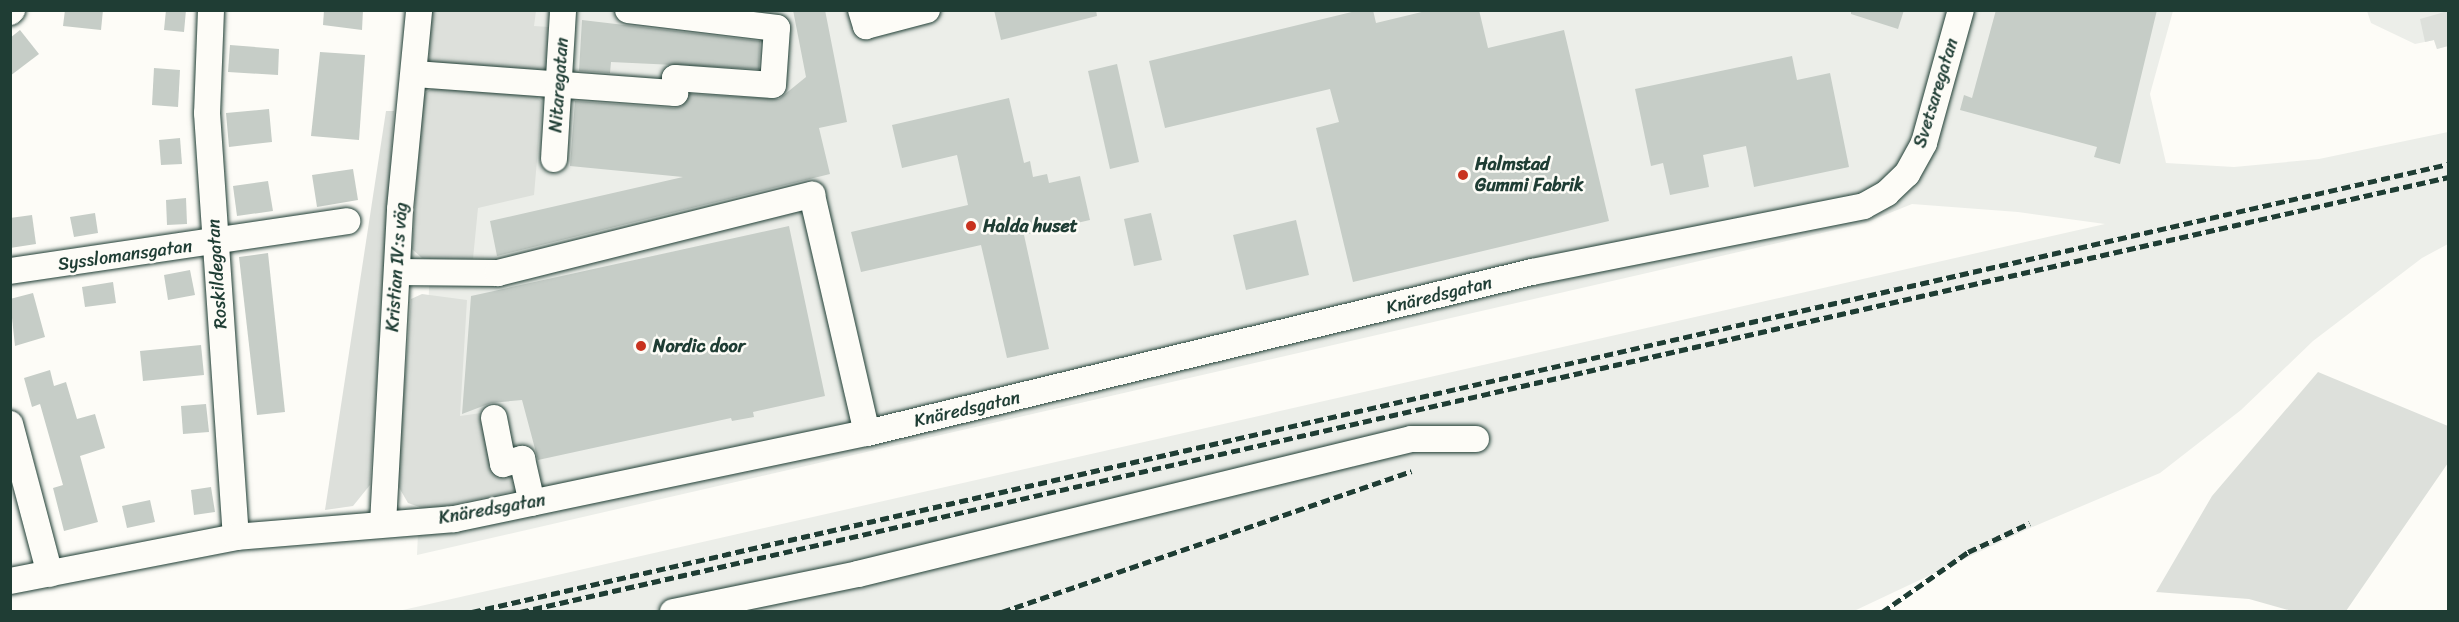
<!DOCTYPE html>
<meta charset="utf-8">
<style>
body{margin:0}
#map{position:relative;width:2459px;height:622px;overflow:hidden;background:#fdfcf7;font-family:Sriracha,sans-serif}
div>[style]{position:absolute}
.built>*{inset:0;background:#eceee9}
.green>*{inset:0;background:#dde0db}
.building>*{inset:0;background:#c6cdc7}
.roads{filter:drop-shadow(0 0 2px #1f3d34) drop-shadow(0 0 2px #1f3d34)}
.minor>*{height:26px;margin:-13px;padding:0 13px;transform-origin:13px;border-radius:13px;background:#fdfcf7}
.rail>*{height:4.5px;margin-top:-2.25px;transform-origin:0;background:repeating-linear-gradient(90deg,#1f3d34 0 9px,transparent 0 13.5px)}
.dots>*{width:16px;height:16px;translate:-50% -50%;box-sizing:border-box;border:3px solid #fdfcf7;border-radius:50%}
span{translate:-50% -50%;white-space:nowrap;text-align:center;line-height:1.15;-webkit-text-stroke:5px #fdfcf7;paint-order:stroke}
.street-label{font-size:18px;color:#1f3d34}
.poi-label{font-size:18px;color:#1f3d34;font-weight:700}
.left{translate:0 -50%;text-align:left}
.frame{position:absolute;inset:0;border:12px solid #1f3d34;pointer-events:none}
</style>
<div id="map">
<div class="built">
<div style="clip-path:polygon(445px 11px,2173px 11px,2150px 94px,2166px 163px,2234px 167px,2319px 159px,2448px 132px,2448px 244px,2422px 258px,2313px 341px,2241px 410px,2160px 473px,2030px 528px,1854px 611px,394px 612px,2105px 224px,2018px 212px,1912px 204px,1865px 223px,417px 555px,437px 112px)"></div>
<div style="clip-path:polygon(2367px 11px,2448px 11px,2448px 46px,2437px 49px,2434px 40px,2415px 44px,2371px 23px)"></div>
</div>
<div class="green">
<div style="clip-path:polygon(430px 11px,536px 11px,534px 26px,549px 27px,545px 72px,429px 65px)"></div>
<div style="clip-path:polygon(2448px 11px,2448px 46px,2437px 49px,2434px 40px,2425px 42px,2420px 19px)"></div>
<div style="clip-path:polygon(433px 88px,534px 94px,542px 102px,534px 195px,478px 208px,473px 259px,437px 260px,422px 258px,412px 249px,422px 105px,425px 93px)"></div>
<div style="clip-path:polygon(386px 111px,394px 111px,370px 485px,353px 506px,325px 510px)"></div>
<div style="clip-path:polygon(422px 294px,467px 300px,460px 416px,481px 413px,493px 471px,510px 468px,517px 490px,428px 510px,408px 503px,397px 484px,411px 299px)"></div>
<div style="clip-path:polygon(2318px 372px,2448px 426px,2448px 463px,2346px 611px,2292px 611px,2249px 599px,2156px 592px,2212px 496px)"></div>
</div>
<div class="building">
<div style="clip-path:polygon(65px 10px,103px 10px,101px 30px,63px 26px)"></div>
<div style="clip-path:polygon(166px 10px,186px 10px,184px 32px,164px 30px)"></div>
<div style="clip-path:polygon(324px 10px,363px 10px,362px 30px,323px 25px)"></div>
<div style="clip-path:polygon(793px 10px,825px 10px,847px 122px,819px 128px,830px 174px,497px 256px,490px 221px,683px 177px,570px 166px,575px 101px,674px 108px,682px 106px,690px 94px,779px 99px,806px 77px)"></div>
<div style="clip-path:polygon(994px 10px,1096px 10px,1097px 16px,1001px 40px)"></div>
<div style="clip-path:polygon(1360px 10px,1373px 10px,1376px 23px,1430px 10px,1479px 10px,1488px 48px,1564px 30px,1609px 221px,1353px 282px,1316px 128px,1339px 122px,1330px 89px,1165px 128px,1149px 61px)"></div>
<div style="clip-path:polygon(1851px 10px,1904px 10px,1898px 29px,1851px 14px)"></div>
<div style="clip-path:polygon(1996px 10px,2157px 10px,2120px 164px,2094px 157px,2097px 147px,1960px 110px,1964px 95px,1972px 98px)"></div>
<div style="clip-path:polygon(582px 20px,760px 41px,759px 69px,611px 62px,610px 73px,579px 71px)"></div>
<div style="clip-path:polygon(20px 30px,39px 54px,10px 76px,10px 38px)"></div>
<div style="clip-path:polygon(230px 45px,279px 49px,278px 75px,228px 72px)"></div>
<div style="clip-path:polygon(320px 52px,365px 55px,359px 140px,311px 136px)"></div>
<div style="clip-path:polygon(1792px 56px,1797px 80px,1830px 73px,1849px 167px,1754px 187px,1746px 146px,1703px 155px,1709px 187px,1670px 195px,1663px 163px,1651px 166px,1635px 89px)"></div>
<div style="clip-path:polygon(1117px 64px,1139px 162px,1110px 169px,1088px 71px)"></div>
<div style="clip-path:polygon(154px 68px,180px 70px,178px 107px,152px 105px)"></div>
<div style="clip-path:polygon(1009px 98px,1024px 163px,1030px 161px,1033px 177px,1047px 174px,1049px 183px,1080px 176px,1090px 220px,1024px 235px,1049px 349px,1007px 358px,981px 245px,861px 272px,851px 232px,968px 205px,957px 155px,902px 168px,892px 125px)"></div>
<div style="clip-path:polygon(269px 109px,272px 142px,229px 147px,226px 113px)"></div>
<div style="clip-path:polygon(180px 138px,182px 164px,161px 165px,159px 140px)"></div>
<div style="clip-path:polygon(353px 169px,358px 200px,317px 207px,312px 175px)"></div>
<div style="clip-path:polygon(268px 181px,273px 211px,237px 216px,233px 186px)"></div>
<div style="clip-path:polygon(186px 198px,187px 224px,167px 225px,166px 200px)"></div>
<div style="clip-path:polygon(95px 213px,98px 233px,74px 237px,70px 217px)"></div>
<div style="clip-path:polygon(1151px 213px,1162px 260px,1134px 266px,1124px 219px)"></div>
<div style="clip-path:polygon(32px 215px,36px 244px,10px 248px,10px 218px)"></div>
<div style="clip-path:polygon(1296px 220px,1309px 275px,1246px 290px,1233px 235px)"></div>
<div style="clip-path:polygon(789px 226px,825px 396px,753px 412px,754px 417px,732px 421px,731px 418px,538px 460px,522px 400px,491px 403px,462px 414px,471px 296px)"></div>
<div style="clip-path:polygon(268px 253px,285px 412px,257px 415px,239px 257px)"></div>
<div style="clip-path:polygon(190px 270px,195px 295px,168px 300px,164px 275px)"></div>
<div style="clip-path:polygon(113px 282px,116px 303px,85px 307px,82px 287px)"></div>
<div style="clip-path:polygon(33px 293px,45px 337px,15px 346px,10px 299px)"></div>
<div style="clip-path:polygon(201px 345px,204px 375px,143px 381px,140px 351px)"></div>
<div style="clip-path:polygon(50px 370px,54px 386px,66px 382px,77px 419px,95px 414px,105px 448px,80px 456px,98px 522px,64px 531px,53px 488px,63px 485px,40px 404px,32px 407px,24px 378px)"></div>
<div style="clip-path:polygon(206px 404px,209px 432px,183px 434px,181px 406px)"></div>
<div style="clip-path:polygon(211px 487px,215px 512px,194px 515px,191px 490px)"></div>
<div style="clip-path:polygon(150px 500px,155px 522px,127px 528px,122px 506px)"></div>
</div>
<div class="roads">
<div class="minor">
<div style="left:211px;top:10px;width:103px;rotate:92.2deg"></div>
<div style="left:207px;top:113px;width:425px;rotate:86.1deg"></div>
<div style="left:861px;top:10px;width:17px;rotate:73deg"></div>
<div style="left:866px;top:26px;width:63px;rotate:-14.7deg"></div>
<div style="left:10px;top:12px;width:3px;rotate:-45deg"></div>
<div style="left:415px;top:74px;width:261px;rotate:4.2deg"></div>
<div style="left:675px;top:93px;width:15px;rotate:-90deg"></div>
<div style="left:675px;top:78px;width:98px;rotate:4.1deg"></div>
<div style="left:773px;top:85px;width:57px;rotate:-86deg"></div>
<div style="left:777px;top:28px;width:150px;rotate:-173.1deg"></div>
<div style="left:554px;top:159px;width:149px;rotate:-86.5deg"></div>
<div style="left:10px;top:271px;width:341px;rotate:-8.4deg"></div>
<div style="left:397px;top:272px;width:101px;rotate:0.6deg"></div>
<div style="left:498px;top:273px;width:324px;rotate:-14deg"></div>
<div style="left:812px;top:195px;width:244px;rotate:77deg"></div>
<div style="left:494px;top:418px;width:47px;rotate:78.9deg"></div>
<div style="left:503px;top:464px;width:20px;rotate:-15deg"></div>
<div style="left:522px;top:459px;width:45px;rotate:77.2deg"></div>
<div style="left:10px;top:424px;width:155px;rotate:75.1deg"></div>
<div style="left:383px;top:524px;width:315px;rotate:-86.9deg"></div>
<div style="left:400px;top:209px;width:200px;rotate:-84.5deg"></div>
<div style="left:10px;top:581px;width:230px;rotate:-11deg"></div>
<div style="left:236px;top:537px;width:219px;rotate:-4.7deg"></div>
<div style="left:454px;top:519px;width:422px;rotate:-11.8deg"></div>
<div style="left:867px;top:433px;width:684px;rotate:-13.61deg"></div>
<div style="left:1532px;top:272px;width:338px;rotate:-11.2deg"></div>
<div style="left:1864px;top:206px;width:26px;rotate:-29deg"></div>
<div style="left:1887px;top:193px;width:28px;rotate:-44deg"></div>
<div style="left:1907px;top:174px;width:35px;rotate:-61deg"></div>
<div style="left:1924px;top:143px;width:138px;rotate:-74.5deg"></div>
<div style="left:673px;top:612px;width:189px;rotate:-11.6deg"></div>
<div style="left:858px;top:574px;width:569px;rotate:-13.72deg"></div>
<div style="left:1411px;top:439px;width:65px"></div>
</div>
</div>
<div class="rail">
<div style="left:472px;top:612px;width:2026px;rotate:-12.77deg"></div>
<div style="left:520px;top:612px;width:1976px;rotate:-12.71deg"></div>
<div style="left:1002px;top:612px;width:433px;rotate:-19deg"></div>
<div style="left:1882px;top:612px;width:105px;rotate:-34.9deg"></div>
<div style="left:1968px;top:552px;width:68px;rotate:-25.1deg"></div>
</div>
<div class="dots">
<div style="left:1463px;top:175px;background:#c8321e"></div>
<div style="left:971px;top:226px;background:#c8321e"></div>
<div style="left:641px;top:346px;background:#c8321e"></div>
</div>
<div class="street-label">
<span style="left:559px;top:85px;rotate:-86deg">Nitaregatan</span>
<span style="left:1936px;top:93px;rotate:-73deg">Svetsaregatan</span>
<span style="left:125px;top:255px;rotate:-8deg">Sysslomansgatan</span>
<span style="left:397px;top:267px;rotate:-86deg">Kristian IV:s väg</span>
<span style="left:217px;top:274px;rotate:-94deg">Roskildegatan</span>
<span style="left:1439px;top:295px;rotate:-14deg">Knäredsgatan</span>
<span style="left:967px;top:409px;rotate:-13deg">Knäredsgatan</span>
<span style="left:492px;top:509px;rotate:-10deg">Knäredsgatan</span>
</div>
<div class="poi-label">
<span class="left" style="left:1475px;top:175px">Halmstad<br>Gummi Fabrik</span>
<span class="left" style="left:983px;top:226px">Halda huset</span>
<span class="left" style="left:653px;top:346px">Nordic door</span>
</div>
<div class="frame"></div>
</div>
